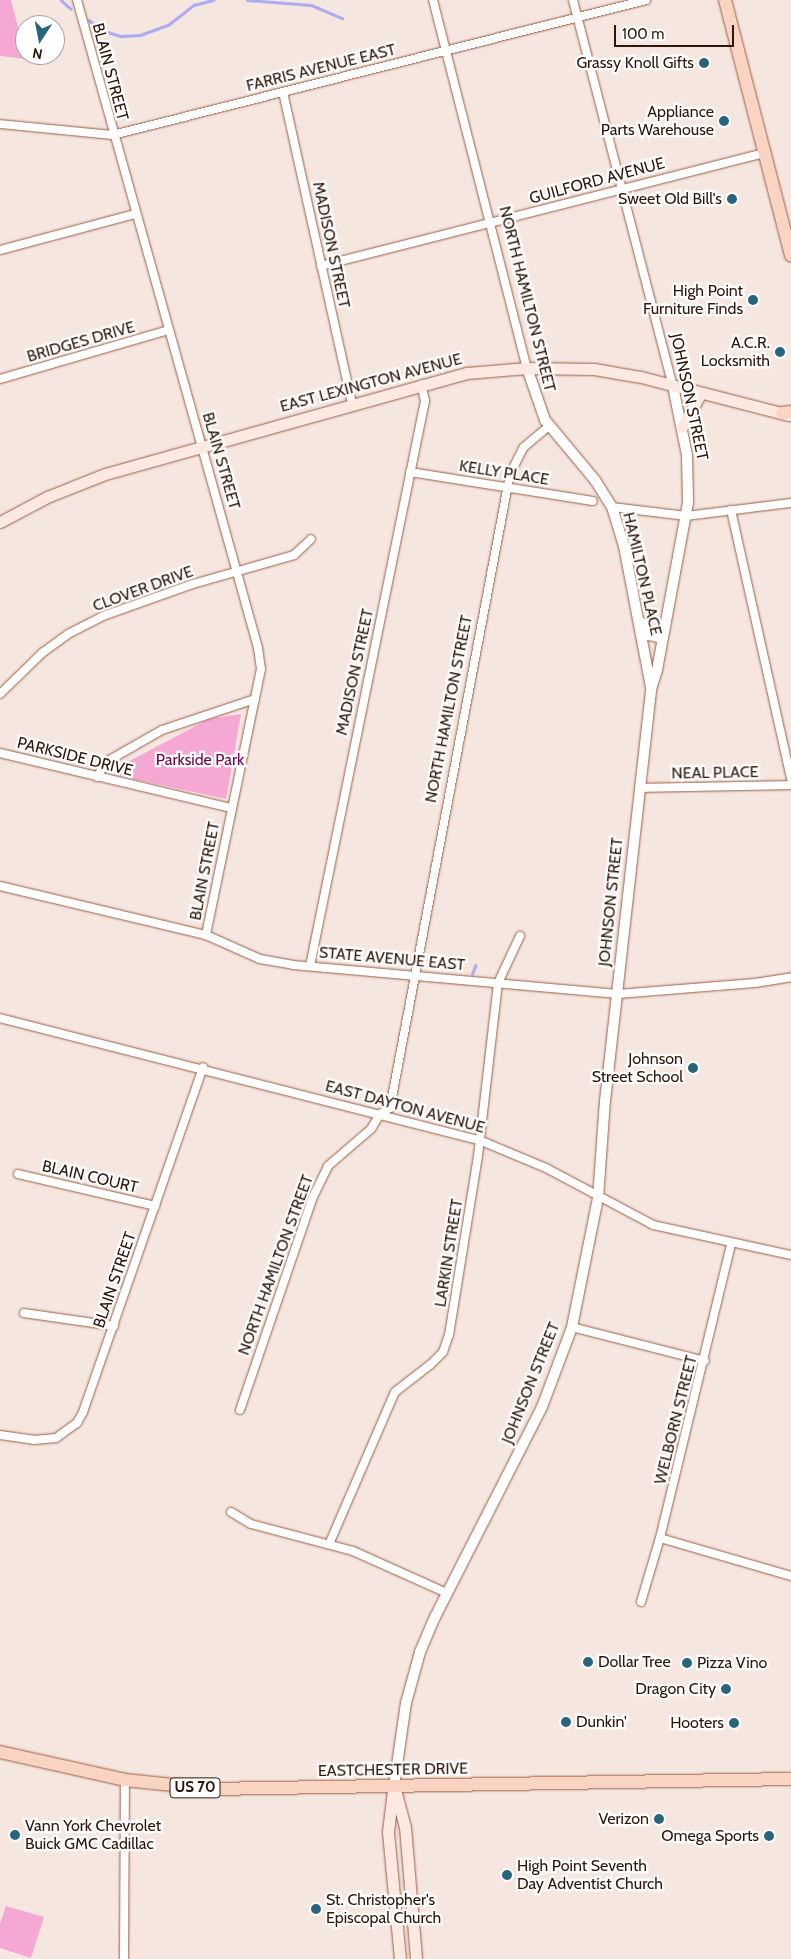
<!DOCTYPE html>
<style>
body{margin:0}
#map{position:relative;width:791px;height:1959px;overflow:hidden;background:#f5e6e0;font-family:Cabin,sans-serif}
div>[style]{position:absolute}
.green>*{inset:0;background:#f5a8d3}
.stream>*{height:2.5px;margin:-1.25px;padding:0 1.25px;transform-origin:1.25px;border-radius:1.25px;background:#adabf1}
.roads{filter:drop-shadow(0 0 1px #9c5e41) drop-shadow(0 0 1px #9c5e41)}
.minor>*{height:8px;margin:-4px;padding:0 4px;transform-origin:4px;border-radius:4px;background:#fff}
.tertiary>*{height:10px;margin:-5px;padding:0 5px;transform-origin:5px;border-radius:5px;background:#fff}
.secondary>*{height:11px;margin:-5.5px;padding:0 5.5px;transform-origin:5.5px;border-radius:5.5px;background:#fce9e1}
.primary>*{height:12px;margin:-6px;padding:0 6px;transform-origin:6px;border-radius:6px;background:#fad4c2}
.dots>*{width:14px;height:14px;translate:-50% -50%;box-sizing:border-box;border:2px solid #fff;border-radius:50%}
span{translate:-50% -50%;white-space:nowrap;text-align:center;line-height:1.15;-webkit-text-stroke:4.5px #fff;paint-order:stroke}
.shield-label span{padding:1px 4px;background:#fff;border:1px solid;border-radius:4px;-webkit-text-stroke-width:0}
.shield-label{font-size:15px;color:#2e160a;font-weight:700}
.poi-label{font-size:16px;color:#2e160a}
.right{translate:-100% -50%;text-align:right}
.left{translate:0 -50%;text-align:left}
.street-label{font-size:16px;color:#2e160a}
.park-label{font-size:16px;color:#70004f}
.north{position:absolute;left:15px;top:15px;width:50px;height:50px;box-sizing:border-box;background:#fff;border:1px solid #aba29d;border-radius:50%;rotate:191deg;font-size:14px;font-weight:700;line-height:20px;text-align:center;color:#2e160a}
.north::after{content:'';display:block;margin:auto;width:18px;height:22px;background:#28657c;clip-path:polygon(50% 0,100% 100%,50% 72%,0 100%)}
.scale{position:absolute;left:614px;top:25px;width:120px;height:22px;box-sizing:border-box;border:2px solid #2e160a;border-top:0;padding-left:6px;font-size:15px;line-height:18px;white-space:nowrap;color:#2e160a;-webkit-text-stroke:4px #fff;paint-order:stroke}
</style>
<div id="map">
<div class="green">
<div style="clip-path:polygon(0 0,11px 0,26px 59px,0 56px)"></div>
<div style="clip-path:polygon(241px 714px,226px 799px,115px 775px,120px 766px,209px 719px)"></div>
<div style="clip-path:polygon(6px 1906px,44px 1917px,31px 1958px,0 1948px,0 1924px)"></div>
</div>
<div class="stream">
<div style="left:61px;top:0;width:13px;rotate:42deg"></div>
<div style="left:247px;top:0;width:64px;rotate:4.5deg"></div>
<div style="left:311px;top:5px;width:34px;rotate:23deg"></div>
<div style="left:89px;top:20px;width:16px;rotate:40deg"></div>
<div style="left:101px;top:30px;width:21px;rotate:17deg"></div>
<div style="left:121px;top:36px;width:19px;rotate:-3deg"></div>
<div style="left:140px;top:35px;width:30px;rotate:-20deg"></div>
<div style="left:168px;top:25px;width:33px;rotate:-38deg"></div>
<div style="left:194px;top:5px;width:20px;rotate:-15deg"></div>
<div style="left:472px;top:974px;width:9px;rotate:-69deg"></div>
</div>
<div class="roads">
<div class="minor">
<div style="left:77px;top:0;width:673px;rotate:74.39deg"></div>
<div style="left:258px;top:648px;width:21px;rotate:82deg"></div>
<div style="left:261px;top:669px;width:272px;rotate:101.7deg"></div>
<div style="left:433px;top:0;width:380px;rotate:75.7deg"></div>
<div style="left:573px;top:0;width:399px;rotate:75.5deg"></div>
<div style="left:283px;top:92px;width:319px;rotate:77.5deg"></div>
<div style="left:0;top:124px;width:114px;rotate:5.6deg"></div>
<div style="left:113px;top:135px;width:550px;rotate:-14.21deg"></div>
<div style="left:0;top:250px;width:140px;rotate:-14.9deg"></div>
<div style="left:321px;top:266px;width:456px;rotate:-14.3deg"></div>
<div style="left:0;top:379px;width:176px;rotate:-16.2deg"></div>
<div style="left:410px;top:472px;width:185px;rotate:9deg"></div>
<div style="left:612px;top:507px;width:75px;rotate:6.9deg"></div>
<div style="left:686px;top:516px;width:106px;rotate:-7.1deg"></div>
<div style="left:731px;top:510px;width:276px;rotate:77.4deg"></div>
<div style="left:0;top:694px;width:59px;rotate:-44.3deg"></div>
<div style="left:42px;top:653px;width:32px;rotate:-36deg"></div>
<div style="left:68px;top:634px;width:39px;rotate:-27deg"></div>
<div style="left:103px;top:616px;width:96px;rotate:-19.6deg"></div>
<div style="left:193px;top:584px;width:105px;rotate:-16deg"></div>
<div style="left:294px;top:555px;width:23px;rotate:-43deg"></div>
<div style="left:0;top:753px;width:237px;rotate:13.4deg"></div>
<div style="left:97px;top:777px;width:17px;rotate:-59deg"></div>
<div style="left:106px;top:762px;width:64px;rotate:-29.7deg"></div>
<div style="left:162px;top:730px;width:98px;rotate:-18.4deg"></div>
<div style="left:640px;top:788px;width:151px;rotate:-1.1deg"></div>
<div style="left:0;top:886px;width:212px;rotate:13.4deg"></div>
<div style="left:206px;top:935px;width:59px;rotate:24deg"></div>
<div style="left:260px;top:959px;width:34px;rotate:10deg"></div>
<div style="left:293px;top:965px;width:326px;rotate:5.1deg"></div>
<div style="left:618px;top:994px;width:137px;rotate:-4.6deg"></div>
<div style="left:755px;top:983px;width:36px;rotate:-9deg"></div>
<div style="left:310px;top:966px;width:577px;rotate:-78.5deg"></div>
<div style="left:425px;top:401px;width:17px;rotate:-103deg"></div>
<div style="left:0;top:1018px;width:494px;rotate:14.3deg"></div>
<div style="left:479px;top:1140px;width:73px;rotate:22.7deg"></div>
<div style="left:546px;top:1168px;width:121px;rotate:28deg"></div>
<div style="left:653px;top:1225px;width:141px;rotate:12.3deg"></div>
<div style="left:18px;top:1174px;width:141px;rotate:13.1deg"></div>
<div style="left:24px;top:1313px;width:91px;rotate:8.2deg"></div>
<div style="left:572px;top:1327px;width:137px;rotate:14.3deg"></div>
<div style="left:240px;top:1410px;width:225px;rotate:-71.1deg"></div>
<div style="left:313px;top:1197px;width:34px;rotate:-64deg"></div>
<div style="left:328px;top:1166px;width:57px;rotate:-40.7deg"></div>
<div style="left:371px;top:1129px;width:17px;rotate:-59deg"></div>
<div style="left:380px;top:1114px;width:12px;rotate:-31deg"></div>
<div style="left:390px;top:1108px;width:645px;rotate:-79.28deg"></div>
<div style="left:510px;top:474px;width:30px;rotate:-63deg"></div>
<div style="left:524px;top:447px;width:33px;rotate:-40deg"></div>
<div style="left:0;top:1435px;width:34px;rotate:8deg"></div>
<div style="left:34px;top:1440px;width:22px;rotate:-5deg"></div>
<div style="left:56px;top:1438px;width:26px;rotate:-36deg"></div>
<div style="left:77px;top:1423px;width:13px;rotate:-61deg"></div>
<div style="left:83px;top:1412px;width:365px;rotate:-70.8deg"></div>
<div style="left:231px;top:1512px;width:23px;rotate:31deg"></div>
<div style="left:251px;top:1524px;width:106px;rotate:14.8deg"></div>
<div style="left:353px;top:1551px;width:103px;rotate:24.1deg"></div>
<div style="left:660px;top:1538px;width:136px;rotate:16.2deg"></div>
<div style="left:330px;top:1542px;width:163px;rotate:-66.6deg"></div>
<div style="left:395px;top:1392px;width:46px;rotate:-37.9deg"></div>
<div style="left:431px;top:1364px;width:17px;rotate:-45deg"></div>
<div style="left:443px;top:1352px;width:18px;rotate:-71deg"></div>
<div style="left:449px;top:1335px;width:181px;rotate:-80.8deg"></div>
<div style="left:478px;top:1156px;width:174px;rotate:-83.4deg"></div>
<div style="left:498px;top:983px;width:52px;rotate:-64.9deg"></div>
<div style="left:641px;top:1602px;width:67px;rotate:-73.5deg"></div>
<div style="left:660px;top:1538px;width:302px;rotate:-76.4deg"></div>
<div style="left:124px;top:1959px;width:179px;rotate:-89.7deg"></div>
</div>
<div class="tertiary">
<div style="left:527px;top:368px;width:55px;rotate:70.9deg"></div>
<div style="left:545px;top:420px;width:78px;rotate:50.2deg"></div>
<div style="left:595px;top:480px;width:32px;rotate:58deg"></div>
<div style="left:612px;top:507px;width:41px;rotate:72.9deg"></div>
<div style="left:624px;top:546px;width:145px;rotate:79.2deg"></div>
<div style="left:642px;top:623px;width:14px;rotate:60deg"></div>
<div style="left:649px;top:635px;width:13px;rotate:13deg"></div>
<div style="left:394px;top:1786px;width:84px;rotate:-81.8deg"></div>
<div style="left:406px;top:1703px;width:53px;rotate:-74.6deg"></div>
<div style="left:420px;top:1652px;width:38px;rotate:-67deg"></div>
<div style="left:435px;top:1617px;width:236px;rotate:-63deg"></div>
<div style="left:542px;top:1407px;width:85px;rotate:-69.4deg"></div>
<div style="left:572px;top:1327px;width:132px;rotate:-78.6deg"></div>
<div style="left:598px;top:1198px;width:97px;rotate:-85.9deg"></div>
<div style="left:605px;top:1101px;width:415px;rotate:-83.6deg"></div>
<div style="left:651px;top:689px;width:20px;rotate:-72deg"></div>
<div style="left:657px;top:670px;width:171px;rotate:-79.5deg"></div>
<div style="left:688px;top:502px;width:47px;rotate:-91.2deg"></div>
<div style="left:687px;top:455px;width:70px;rotate:-101.5deg"></div>
</div>
<div class="secondary">
<div style="left:682px;top:427px;width:39px;rotate:-61deg"></div>
<div style="left:0;top:522px;width:53px;rotate:-28deg"></div>
<div style="left:47px;top:497px;width:62px;rotate:-21.6deg"></div>
<div style="left:105px;top:474px;width:376px;rotate:-15.6deg"></div>
<div style="left:467px;top:373px;width:60px;rotate:-4.8deg"></div>
<div style="left:527px;top:368px;width:67px;rotate:0.9deg"></div>
<div style="left:594px;top:369px;width:48px;rotate:9.7deg"></div>
<div style="left:641px;top:377px;width:153px;rotate:14.4deg"></div>
<div style="left:394px;top:1786px;width:42px;rotate:75deg"></div>
<div style="left:405px;top:1827px;width:132px;rotate:85.2deg"></div>
<div style="left:393px;top:1790px;width:42px;rotate:96.8deg"></div>
<div style="left:388px;top:1832px;width:128px;rotate:84.6deg"></div>
</div>
<div class="primary">
<div style="left:725px;top:0;width:264px;rotate:75.5deg"></div>
<div style="left:782px;top:413px;width:9px;rotate:-6deg"></div>
<div style="left:0;top:1752px;width:128px;rotate:12.6deg"></div>
<div style="left:125px;top:1780px;width:87px;rotate:5.9deg"></div>
<div style="left:212px;top:1789px;width:579px;rotate:-0.99deg"></div>
</div>
</div>
<div class="dots">
<div style="left:704px;top:63px;background:#28657c"></div>
<div style="left:724px;top:121px;background:#28657c"></div>
<div style="left:732px;top:199px;background:#28657c"></div>
<div style="left:753px;top:300px;background:#28657c"></div>
<div style="left:780px;top:352px;background:#28657c"></div>
<div style="left:693px;top:1068px;background:#28657c"></div>
<div style="left:588px;top:1662px;background:#28657c"></div>
<div style="left:687px;top:1663px;background:#28657c"></div>
<div style="left:726px;top:1689px;background:#28657c"></div>
<div style="left:566px;top:1722px;background:#28657c"></div>
<div style="left:734px;top:1723px;background:#28657c"></div>
<div style="left:659px;top:1819px;background:#28657c"></div>
<div style="left:15px;top:1835px;background:#28657c"></div>
<div style="left:769px;top:1836px;background:#28657c"></div>
<div style="left:507px;top:1875px;background:#28657c"></div>
<div style="left:316px;top:1909px;background:#28657c"></div>
</div>
<div class="shield-label">
<span style="left:195px;top:1788px">US 70</span>
</div>
<div class="poi-label">
<span class="right" style="left:694px;top:63px">Grassy Knoll Gifts</span>
<span class="right" style="left:714px;top:121px">Appliance<br>Parts Warehouse</span>
<span class="right" style="left:722px;top:199px">Sweet Old Bill's</span>
<span class="right" style="left:743px;top:300px">High Point<br>Furniture Finds</span>
<span class="right" style="left:770px;top:352px">A.C.R.<br>Locksmith</span>
<span class="right" style="left:683px;top:1068px">Johnson<br>Street School</span>
<span class="left" style="left:598px;top:1662px">Dollar Tree</span>
<span class="left" style="left:697px;top:1663px">Pizza Vino</span>
<span class="right" style="left:716px;top:1689px">Dragon City</span>
<span class="left" style="left:576px;top:1722px">Dunkin'</span>
<span class="right" style="left:724px;top:1723px">Hooters</span>
<span class="right" style="left:649px;top:1819px">Verizon</span>
<span class="left" style="left:25px;top:1835px">Vann York Chevrolet<br>Buick GMC Cadillac</span>
<span class="right" style="left:759px;top:1836px">Omega Sports</span>
<span class="left" style="left:517px;top:1875px">High Point Seventh<br>Day Adventist Church</span>
<span class="left" style="left:326px;top:1909px">St. Christopher's<br>Episcopal Church</span>
</div>
<div class="street-label">
<span style="left:321px;top:68px;rotate:-14deg">FARRIS AVENUE EAST</span>
<span style="left:110px;top:72px;rotate:75deg">BLAIN STREET</span>
<span style="left:597px;top:181px;rotate:-15deg">GUILFORD AVENUE</span>
<span style="left:331px;top:245px;rotate:78deg">MADISON STREET</span>
<span style="left:527px;top:299px;rotate:76deg">NORTH HAMILTON STREET</span>
<span style="left:81px;top:342px;rotate:-16deg">BRIDGES DRIVE</span>
<span style="left:371px;top:383px;rotate:-15deg">EAST LEXINGTON AVENUE</span>
<span style="left:689px;top:397px;rotate:78deg">JOHNSON STREET</span>
<span style="left:221px;top:461px;rotate:74deg">BLAIN STREET</span>
<span style="left:504px;top:473px;rotate:9deg">KELLY PLACE</span>
<span style="left:642px;top:574px;rotate:77deg">HAMILTON PLACE</span>
<span style="left:143px;top:589px;rotate:-20deg">CLOVER DRIVE</span>
<span style="left:355px;top:672px;rotate:-78deg">MADISON STREET</span>
<span style="left:449px;top:709px;rotate:-79deg">NORTH HAMILTON STREET</span>
<span style="left:75px;top:757px;rotate:14deg">PARKSIDE DRIVE</span>
<span style="left:715px;top:773px;rotate:-1deg">NEAL PLACE</span>
<span style="left:205px;top:871px;rotate:-79deg">BLAIN STREET</span>
<span style="left:611px;top:902px;rotate:-84deg">JOHNSON STREET</span>
<span style="left:392px;top:959px;rotate:5deg">STATE AVENUE EAST</span>
<span style="left:405px;top:1107px;rotate:15deg">EAST DAYTON AVENUE</span>
<span style="left:90px;top:1177px;rotate:13deg">BLAIN COURT</span>
<span style="left:449px;top:1253px;rotate:-81deg">LARKIN STREET</span>
<span style="left:276px;top:1265px;rotate:-70deg">NORTH HAMILTON STREET</span>
<span style="left:115px;top:1280px;rotate:-71deg">BLAIN STREET</span>
<span style="left:531px;top:1383px;rotate:-68deg">JOHNSON STREET</span>
<span style="left:676px;top:1420px;rotate:-76deg">WELBORN STREET</span>
<span style="left:393px;top:1770px;rotate:-1deg">EASTCHESTER DRIVE</span>
</div>
<div class="park-label">
<span style="left:200px;top:760px">Parkside Park</span>
</div>
<div class="north">N</div>
<div class="scale">100 m</div>
</div>
